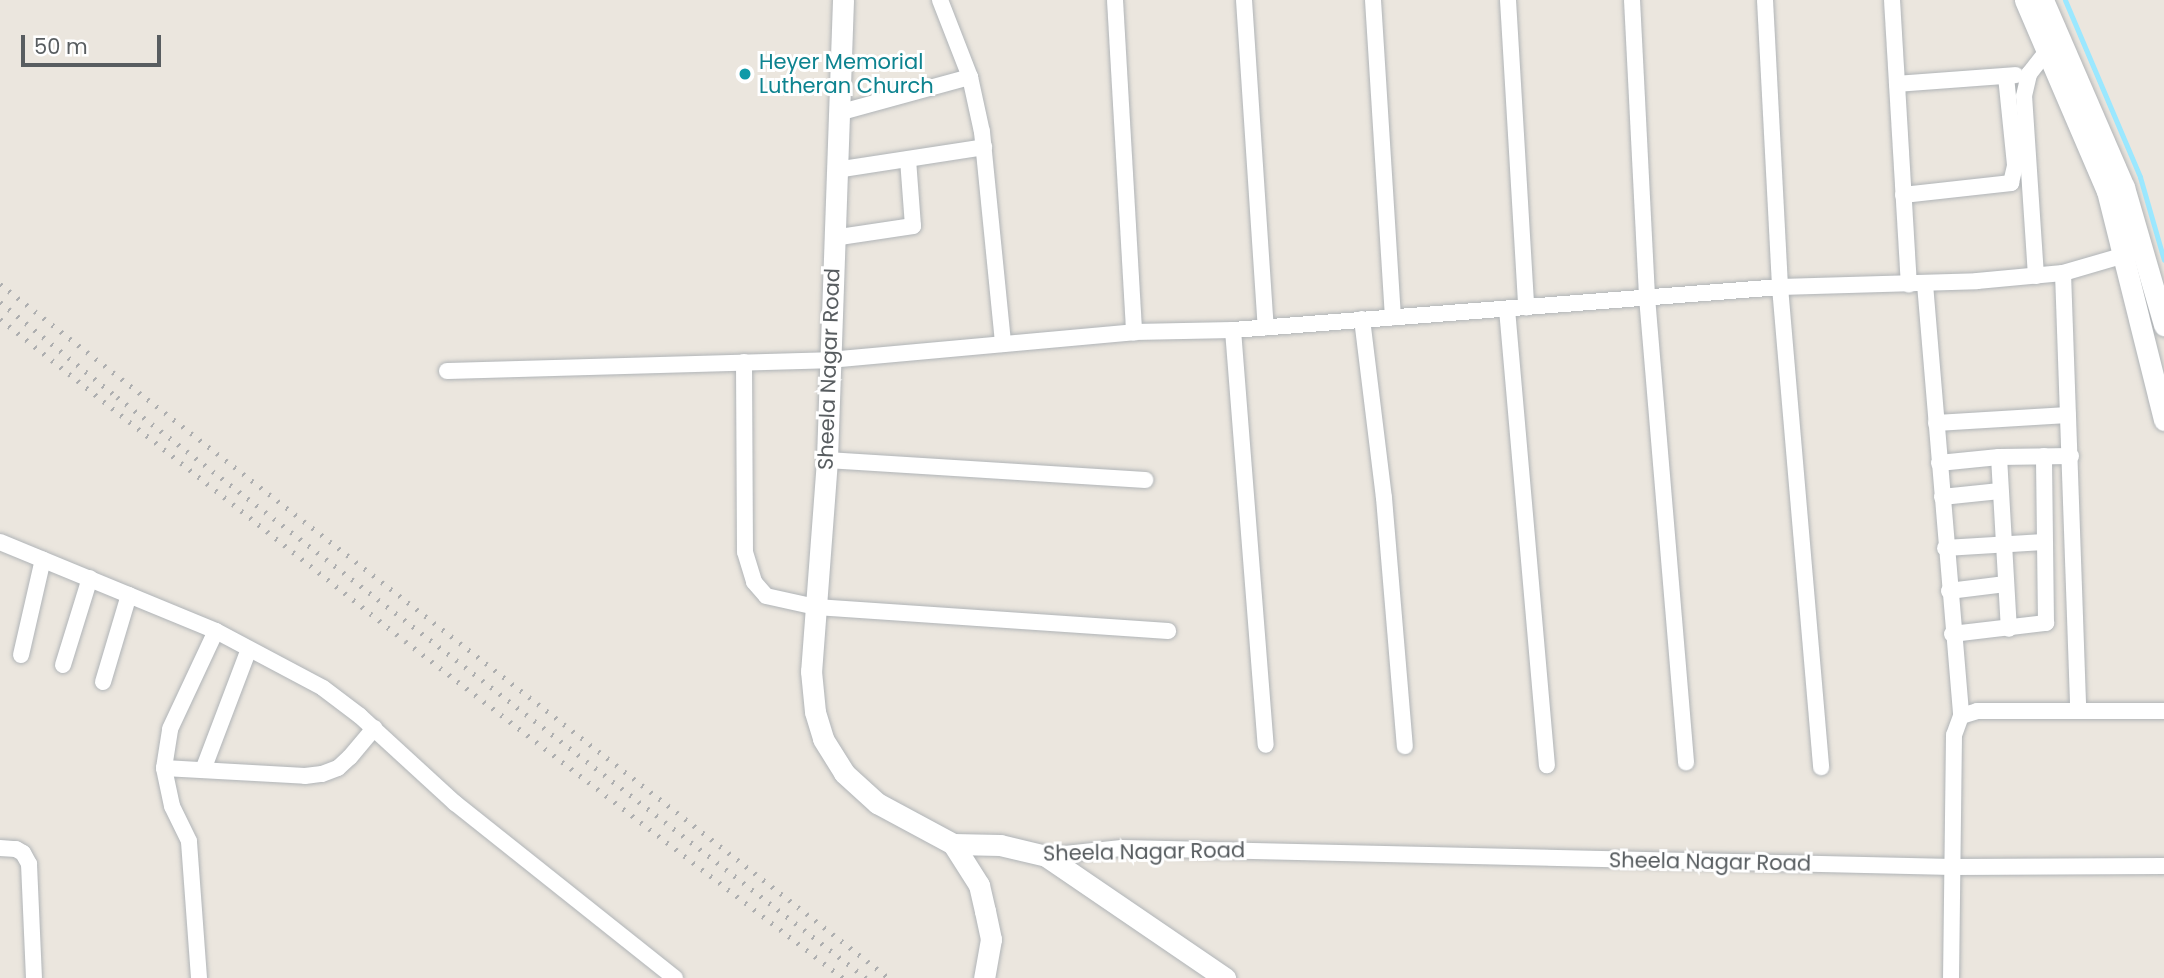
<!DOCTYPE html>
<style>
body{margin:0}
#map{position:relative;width:2164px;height:978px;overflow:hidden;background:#ebe6de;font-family:Poppins,sans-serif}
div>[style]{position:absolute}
.stream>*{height:5px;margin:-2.5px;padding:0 2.5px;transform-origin:2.5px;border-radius:2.5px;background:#9be8ff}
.roads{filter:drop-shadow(0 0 2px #b0b4b7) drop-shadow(0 0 2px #b0b4b7)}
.street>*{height:16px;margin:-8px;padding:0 8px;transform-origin:8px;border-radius:8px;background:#fff}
.secondary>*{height:21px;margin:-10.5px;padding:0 10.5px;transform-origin:10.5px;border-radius:10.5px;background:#fff}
.rail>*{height:5px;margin-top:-2.5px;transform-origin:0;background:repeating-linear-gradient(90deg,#aeafb0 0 2px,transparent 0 11px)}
.dots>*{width:19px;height:19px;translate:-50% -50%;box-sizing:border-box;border:4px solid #fff;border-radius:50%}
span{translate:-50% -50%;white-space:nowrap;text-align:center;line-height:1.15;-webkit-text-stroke:6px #fff;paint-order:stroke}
.culture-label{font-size:21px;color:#0d838f}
.left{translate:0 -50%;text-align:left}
.street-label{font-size:21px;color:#585d60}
.scale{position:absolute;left:21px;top:35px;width:140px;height:32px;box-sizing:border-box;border:4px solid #585d60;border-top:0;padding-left:9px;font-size:21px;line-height:24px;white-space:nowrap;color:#585d60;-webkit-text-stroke:5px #fff;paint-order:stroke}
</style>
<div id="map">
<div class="stream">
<div style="left:2065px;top:0;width:192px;rotate:67deg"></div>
<div style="left:2140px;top:177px;width:86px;rotate:73.9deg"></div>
</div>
<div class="roads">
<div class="street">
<div style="left:940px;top:0;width:83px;rotate:68.7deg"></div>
<div style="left:970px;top:77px;width:56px;rotate:77.7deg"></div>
<div style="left:982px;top:132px;width:213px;rotate:84.3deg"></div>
<div style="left:1115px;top:0;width:333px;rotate:86.7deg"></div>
<div style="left:1244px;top:0;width:328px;rotate:86.2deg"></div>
<div style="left:1373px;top:0;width:318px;rotate:86.4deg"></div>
<div style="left:1508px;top:0;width:308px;rotate:86.6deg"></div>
<div style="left:1632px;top:0;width:297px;rotate:87.1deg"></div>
<div style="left:1647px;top:297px;width:467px;rotate:85.2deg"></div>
<div style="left:1765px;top:0;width:287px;rotate:87deg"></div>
<div style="left:1780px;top:287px;width:482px;rotate:85.1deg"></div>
<div style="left:1892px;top:0;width:285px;rotate:86.6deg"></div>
<div style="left:1897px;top:84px;width:119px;rotate:-4.3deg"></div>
<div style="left:838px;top:113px;width:137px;rotate:-15.3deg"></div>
<div style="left:836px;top:170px;width:150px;rotate:-8.8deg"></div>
<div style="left:1903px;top:195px;width:109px;rotate:-6.3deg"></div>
<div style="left:2011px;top:183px;width:18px;rotate:-77deg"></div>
<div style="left:2015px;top:165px;width:89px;rotate:-95.8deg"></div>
<div style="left:833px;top:238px;width:81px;rotate:-8.5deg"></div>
<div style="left:913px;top:226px;width:67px;rotate:-94.3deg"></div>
<div style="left:2063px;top:273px;width:436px;rotate:88deg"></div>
<div style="left:2036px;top:276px;width:180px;rotate:-93.8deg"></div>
<div style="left:2024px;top:96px;width:23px;rotate:-77deg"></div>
<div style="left:2029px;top:74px;width:31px;rotate:-52deg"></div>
<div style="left:1925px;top:284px;width:433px;rotate:85.2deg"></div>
<div style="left:1961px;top:716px;width:20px;rotate:110deg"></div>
<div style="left:1954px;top:735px;width:243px;rotate:90.7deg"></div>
<div style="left:1507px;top:309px;width:458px;rotate:85deg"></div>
<div style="left:1362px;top:319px;width:180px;rotate:83deg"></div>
<div style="left:1384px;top:498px;width:249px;rotate:85.2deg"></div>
<div style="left:1233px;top:330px;width:416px;rotate:85.5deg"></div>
<div style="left:744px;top:362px;width:190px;rotate:89.7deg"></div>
<div style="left:745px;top:552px;width:31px;rotate:73deg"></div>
<div style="left:754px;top:582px;width:18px;rotate:49deg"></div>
<div style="left:766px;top:596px;width:51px;rotate:12.4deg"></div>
<div style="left:816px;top:607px;width:353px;rotate:3.9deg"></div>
<div style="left:447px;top:371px;width:382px;rotate:-1.6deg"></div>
<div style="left:829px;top:360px;width:306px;rotate:-5.2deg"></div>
<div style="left:1134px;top:332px;width:99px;rotate:-1.2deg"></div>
<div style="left:1233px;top:330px;width:549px;rotate:-4.49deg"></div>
<div style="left:1780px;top:287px;width:197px;rotate:-1.7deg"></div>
<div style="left:1977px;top:281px;width:86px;rotate:-5.3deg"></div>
<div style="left:2063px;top:273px;width:72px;rotate:-16.2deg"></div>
<div style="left:1936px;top:423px;width:132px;rotate:-3.5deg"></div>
<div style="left:1999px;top:457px;width:172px;rotate:86.7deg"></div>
<div style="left:827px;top:460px;width:319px;rotate:3.6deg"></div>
<div style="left:1939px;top:463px;width:60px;rotate:-5.7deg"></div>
<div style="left:1999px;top:457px;width:72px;rotate:-0.8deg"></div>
<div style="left:1942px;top:497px;width:58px;rotate:-5.9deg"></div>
<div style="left:0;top:542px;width:234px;rotate:22.4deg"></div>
<div style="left:216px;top:631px;width:121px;rotate:28deg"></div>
<div style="left:323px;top:688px;width:46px;rotate:37.1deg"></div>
<div style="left:360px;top:716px;width:129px;rotate:42.5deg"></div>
<div style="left:455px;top:803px;width:281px;rotate:38.5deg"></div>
<div style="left:1945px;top:548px;width:99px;rotate:-3.5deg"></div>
<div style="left:1949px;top:591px;width:57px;rotate:-7deg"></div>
<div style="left:1952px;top:634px;width:95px;rotate:-6.7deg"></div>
<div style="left:2046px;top:623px;width:167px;rotate:-90.7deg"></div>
<div style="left:21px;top:655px;width:98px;rotate:-77.1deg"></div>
<div style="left:63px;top:665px;width:91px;rotate:-72.8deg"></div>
<div style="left:103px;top:682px;width:91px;rotate:-73.4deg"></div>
<div style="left:1961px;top:716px;width:17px;rotate:-17deg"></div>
<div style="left:1977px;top:711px;width:187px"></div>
<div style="left:164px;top:768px;width:141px;rotate:3.2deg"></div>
<div style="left:305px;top:776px;width:17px;rotate:-7deg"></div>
<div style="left:322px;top:774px;width:17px;rotate:-21deg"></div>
<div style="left:338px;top:768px;width:16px;rotate:-43deg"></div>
<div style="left:350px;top:757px;width:38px;rotate:-50deg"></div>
<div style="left:203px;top:770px;width:129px;rotate:-69.2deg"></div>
<div style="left:0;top:848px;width:16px;rotate:4deg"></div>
<div style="left:16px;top:849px;width:8px;rotate:30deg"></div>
<div style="left:23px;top:853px;width:13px;rotate:61deg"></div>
<div style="left:29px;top:864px;width:114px;rotate:87.5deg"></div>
<div style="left:1046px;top:856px;width:76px;rotate:-6deg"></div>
<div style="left:1122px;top:848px;width:831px;rotate:1.31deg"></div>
<div style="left:1953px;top:867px;width:211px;rotate:-0.3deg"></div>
<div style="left:199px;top:978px;width:137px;rotate:-94.2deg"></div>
<div style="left:189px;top:841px;width:39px;rotate:-116deg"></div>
<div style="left:172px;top:806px;width:39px;rotate:-102deg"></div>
<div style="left:164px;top:768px;width:39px;rotate:-81deg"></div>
<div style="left:170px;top:729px;width:108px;rotate:-64.9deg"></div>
</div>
<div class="secondary">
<div style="left:843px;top:0;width:460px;rotate:92deg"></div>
<div style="left:827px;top:460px;width:212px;rotate:94.3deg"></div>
<div style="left:811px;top:671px;width:41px;rotate:84.4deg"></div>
<div style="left:815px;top:712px;width:28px;rotate:73deg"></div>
<div style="left:823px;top:739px;width:40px;rotate:58deg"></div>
<div style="left:844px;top:773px;width:45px;rotate:42.3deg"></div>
<div style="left:877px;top:803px;width:86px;rotate:28.3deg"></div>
<div style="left:953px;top:844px;width:47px;rotate:1.2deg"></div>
<div style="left:1000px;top:845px;width:47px;rotate:13.4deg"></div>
<div style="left:1046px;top:856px;width:217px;rotate:34.3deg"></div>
<div style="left:2025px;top:0;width:208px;rotate:66.8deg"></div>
<div style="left:2107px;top:191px;width:236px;rotate:76deg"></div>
<div style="left:2043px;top:0;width:204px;rotate:66.6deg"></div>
<div style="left:2124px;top:187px;width:144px;rotate:73.8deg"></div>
<div style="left:953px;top:844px;width:49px;rotate:57.6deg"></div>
<div style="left:979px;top:885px;width:27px;rotate:77deg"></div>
<div style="left:985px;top:911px;width:29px;rotate:78deg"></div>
<div style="left:991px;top:939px;width:40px;rotate:100deg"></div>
</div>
</div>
<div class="rail">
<div style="left:0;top:284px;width:1128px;rotate:37.98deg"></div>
<div style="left:0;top:302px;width:151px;rotate:39.1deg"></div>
<div style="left:117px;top:397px;width:948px;rotate:37.8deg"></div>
<div style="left:0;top:319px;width:517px;rotate:38.49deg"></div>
<div style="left:405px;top:641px;width:553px;rotate:37.57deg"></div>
</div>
<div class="dots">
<div style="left:745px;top:74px;background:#0f9aa8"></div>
</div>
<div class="culture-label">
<span class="left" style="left:759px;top:74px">Heyer Memorial<br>Lutheran Church</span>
</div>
<div class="street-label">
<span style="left:829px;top:369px;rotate:-88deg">Sheela Nagar Road</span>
<span style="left:1144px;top:852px;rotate:-1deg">Sheela Nagar Road</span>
<span style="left:1710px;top:862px;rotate:1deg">Sheela Nagar Road</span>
</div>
<div class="scale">50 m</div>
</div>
